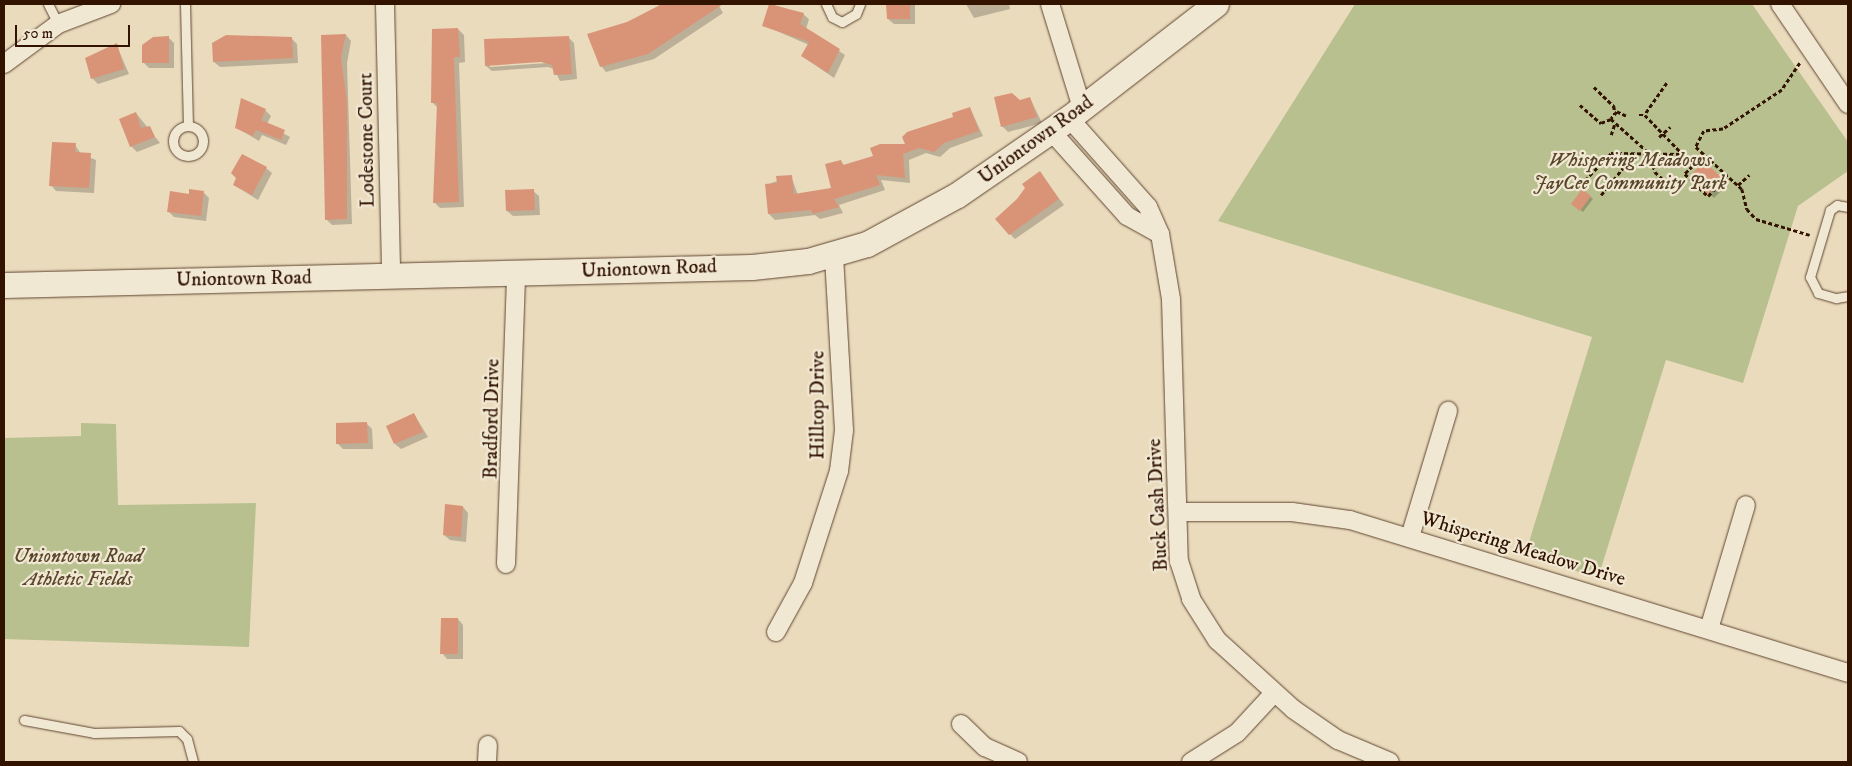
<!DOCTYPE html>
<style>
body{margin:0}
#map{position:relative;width:1852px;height:766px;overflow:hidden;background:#eadbbd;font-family:"IM FELL DW Pica",serif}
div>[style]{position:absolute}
.green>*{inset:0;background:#b9c08f}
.shadow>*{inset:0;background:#0003}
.building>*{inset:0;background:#d99478}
.path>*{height:2.5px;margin-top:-1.25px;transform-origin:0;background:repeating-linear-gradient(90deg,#311300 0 4px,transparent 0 6.5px)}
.roads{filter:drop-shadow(0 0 1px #5f452f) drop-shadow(0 0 1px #5f452f)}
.lane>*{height:9px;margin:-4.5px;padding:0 4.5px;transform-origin:4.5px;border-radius:4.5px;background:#f1e8d4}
.lane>.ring{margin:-4.5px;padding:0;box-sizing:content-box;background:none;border:9px solid #f1e8d4;border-radius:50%}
.street>*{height:18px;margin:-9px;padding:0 9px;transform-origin:9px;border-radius:9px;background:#f1e8d4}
.secondary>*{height:25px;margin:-12.5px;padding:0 12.5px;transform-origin:12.5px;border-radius:12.5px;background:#f1e8d4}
span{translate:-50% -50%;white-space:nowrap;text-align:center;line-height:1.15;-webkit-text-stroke:4.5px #f1e8d4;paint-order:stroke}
.street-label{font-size:20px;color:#311300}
.park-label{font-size:20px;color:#5a472b;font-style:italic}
.frame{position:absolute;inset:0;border:5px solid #311300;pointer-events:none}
.scale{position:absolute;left:15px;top:25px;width:115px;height:22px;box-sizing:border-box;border:2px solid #311300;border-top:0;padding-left:6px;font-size:15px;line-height:18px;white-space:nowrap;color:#311300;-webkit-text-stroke:4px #f1e8d4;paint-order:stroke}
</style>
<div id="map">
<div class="green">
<div style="clip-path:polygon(1355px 4px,1752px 4px,1848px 142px,1848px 171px,1798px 206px,1743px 383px,1666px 360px,1598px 578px,1525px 555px,1592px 337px,1218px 221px)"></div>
<div style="clip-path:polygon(81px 423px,116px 424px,118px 505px,256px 503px,249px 647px,4px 639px,4px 438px,81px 436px)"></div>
</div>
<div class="shadow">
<div style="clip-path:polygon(662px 4px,718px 4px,723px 13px,654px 59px,606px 72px,601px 66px,628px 23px)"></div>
<div style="clip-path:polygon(771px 4px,803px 14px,809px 19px,806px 29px,845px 55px,834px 78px,802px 56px,809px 45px,763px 25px)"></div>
<div style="clip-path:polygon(888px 4px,915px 4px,915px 24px,894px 24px,888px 19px)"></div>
<div style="clip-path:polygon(966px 4px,1009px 4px,1010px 9px,974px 18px)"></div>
<div style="clip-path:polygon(458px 29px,464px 35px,465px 62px,459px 63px,464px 207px,440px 208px,434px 202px,438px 108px,432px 102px)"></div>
<div style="clip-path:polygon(346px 35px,351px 41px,347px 63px,352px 224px,332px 225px,326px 219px,323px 36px)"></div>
<div style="clip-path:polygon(169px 38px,174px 43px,174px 68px,149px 68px,143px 62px)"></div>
<div style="clip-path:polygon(291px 38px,297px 44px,298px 63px,220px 67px,214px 62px)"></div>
<div style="clip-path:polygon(evenodd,569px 38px,574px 43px,577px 79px,560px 81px,554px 69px,548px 67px,492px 71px,486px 66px,569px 38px,547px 60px,547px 63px,490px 67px,490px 65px,547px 60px)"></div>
<div style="clip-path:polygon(116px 44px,129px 74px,98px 84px,92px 78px)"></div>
<div style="clip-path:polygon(1030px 98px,1042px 123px,1008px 132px,1002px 126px,1020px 101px)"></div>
<div style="clip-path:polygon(970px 108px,983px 136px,950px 148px,940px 157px,926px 153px,909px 160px,910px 183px,881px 180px,885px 190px,839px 205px,843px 213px,820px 219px,815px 215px,775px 220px,769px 214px,766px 185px,791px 176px,798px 195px,833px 189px,841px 162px,845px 166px,907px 145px)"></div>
<div style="clip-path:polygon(265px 110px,271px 116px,267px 124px,290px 137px,286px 145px,262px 135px,259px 141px,237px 128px)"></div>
<div style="clip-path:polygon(136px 113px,160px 143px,137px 152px,131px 146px)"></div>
<div style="clip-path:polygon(75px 145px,81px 154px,96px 160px,94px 193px,56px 191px,51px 185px)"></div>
<div style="clip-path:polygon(1704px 163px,1727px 185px,1714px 198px,1696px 182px)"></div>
<div style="clip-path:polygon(266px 168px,272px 173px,258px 200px,234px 185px)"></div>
<div style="clip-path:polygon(1040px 173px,1064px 205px,1015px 239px,1010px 234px)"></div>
<div style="clip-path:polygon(1582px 190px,1593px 199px,1583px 212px,1575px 206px)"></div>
<div style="clip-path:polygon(533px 191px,539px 196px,540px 215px,513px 216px,507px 211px)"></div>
<div style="clip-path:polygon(203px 192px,209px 198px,206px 221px,174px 217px,169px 212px,190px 195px)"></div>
<div style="clip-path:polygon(414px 414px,428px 437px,401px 449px,395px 444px)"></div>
<div style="clip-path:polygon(367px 424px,372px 429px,373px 449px,343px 449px,337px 443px)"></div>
<div style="clip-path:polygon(463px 507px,468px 513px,466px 542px,450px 540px,444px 535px)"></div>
<div style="clip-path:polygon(458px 619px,463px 625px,463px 659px,447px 659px,442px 653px)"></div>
</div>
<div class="building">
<div style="clip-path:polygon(662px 4px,723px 4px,648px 54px,600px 67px,587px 34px,627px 22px)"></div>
<div style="clip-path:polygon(769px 4px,804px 13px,800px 24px,840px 49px,828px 73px,801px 56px,809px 42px,762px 26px)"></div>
<div style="clip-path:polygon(886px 4px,910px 4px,910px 19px,887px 19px)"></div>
<div style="clip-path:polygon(458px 28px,460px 57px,454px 57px,459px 202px,433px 203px,437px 103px,431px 103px,432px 29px)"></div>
<div style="clip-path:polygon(346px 34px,341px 57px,347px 103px,347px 219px,325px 220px,321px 35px)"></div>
<div style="clip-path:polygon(226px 35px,292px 37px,293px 58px,213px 62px,212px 43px)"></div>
<div style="clip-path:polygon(169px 36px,169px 63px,142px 63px,142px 45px,153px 37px)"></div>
<div style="clip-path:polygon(569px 36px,572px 74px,554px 75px,552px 65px,541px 62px,485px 66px,484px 39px)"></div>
<div style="clip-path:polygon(117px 43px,124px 69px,91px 79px,85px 58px)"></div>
<div style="clip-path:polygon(1012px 93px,1020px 100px,1030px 97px,1037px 117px,1001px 127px,994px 97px)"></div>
<div style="clip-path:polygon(241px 98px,266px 109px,261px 120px,285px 130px,281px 140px,256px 130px,253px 136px,235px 128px)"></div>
<div style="clip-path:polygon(970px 107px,979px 131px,944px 143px,934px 152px,919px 148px,903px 154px,905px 178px,876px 175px,880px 185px,834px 199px,839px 207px,813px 214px,811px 210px,768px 214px,765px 184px,777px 183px,776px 176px,792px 175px,794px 194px,831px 188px,825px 164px,841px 160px,843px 165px,873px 156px,870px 148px,880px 144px,905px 144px,902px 137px,907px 132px,953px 117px,952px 113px)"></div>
<div style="clip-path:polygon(136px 112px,141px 128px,150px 126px,155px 137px,130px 147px,119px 119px)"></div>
<div style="clip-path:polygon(52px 142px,76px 143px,75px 152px,91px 153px,89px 188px,49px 186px)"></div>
<div style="clip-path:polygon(242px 154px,267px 167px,252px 195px,233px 185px,236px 178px,231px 173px)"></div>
<div style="clip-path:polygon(1704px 161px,1722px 178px,1708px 194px,1689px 177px)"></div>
<div style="clip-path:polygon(1040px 171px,1059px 199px,1009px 235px,995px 219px,1017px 199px,1025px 188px,1022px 184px)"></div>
<div style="clip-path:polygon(189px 189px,204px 191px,201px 216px,167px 212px,170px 191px,189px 194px)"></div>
<div style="clip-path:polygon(534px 189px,535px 210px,506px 211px,505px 190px)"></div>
<div style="clip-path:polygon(1582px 189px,1591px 196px,1580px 211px,1571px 204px)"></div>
<div style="clip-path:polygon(414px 413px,423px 432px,394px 444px,386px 426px)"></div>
<div style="clip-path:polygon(367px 422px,368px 443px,336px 444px,336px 423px)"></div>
<div style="clip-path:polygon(445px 504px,463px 506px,461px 537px,443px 535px)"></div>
<div style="clip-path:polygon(441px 618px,458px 618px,458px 654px,440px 654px)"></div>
</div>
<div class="path">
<div style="left:1800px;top:63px;width:32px;rotate:124deg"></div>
<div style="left:1782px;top:90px;width:71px;rotate:146.5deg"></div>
<div style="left:1723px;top:129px;width:19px;rotate:174deg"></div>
<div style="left:1704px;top:131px;width:18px;rotate:117deg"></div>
<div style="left:1696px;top:147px;width:62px;rotate:42.4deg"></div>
<div style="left:1742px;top:189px;width:21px;rotate:76deg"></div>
<div style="left:1747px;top:209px;width:13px;rotate:48deg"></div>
<div style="left:1756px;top:219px;width:56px;rotate:16.5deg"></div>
<div style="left:1667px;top:83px;width:39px;rotate:125deg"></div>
<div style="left:1645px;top:115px;width:71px;rotate:46.1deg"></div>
<div style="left:1594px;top:87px;width:28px;rotate:44deg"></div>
<div style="left:1614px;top:106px;width:8px;rotate:83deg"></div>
<div style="left:1580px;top:105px;width:28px;rotate:41deg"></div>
<div style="left:1601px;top:123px;width:11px;rotate:-22deg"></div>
<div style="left:1639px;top:115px;width:6px"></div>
<div style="left:1626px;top:116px;width:10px;rotate:-156deg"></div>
<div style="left:1617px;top:112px;width:9px;rotate:131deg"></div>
<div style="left:1611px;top:119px;width:51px;rotate:41.8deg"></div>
<div style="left:1649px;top:153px;width:20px;rotate:72deg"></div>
<div style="left:1655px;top:172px;width:28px;rotate:42deg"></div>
<div style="left:1611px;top:135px;width:13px;rotate:-72deg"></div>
<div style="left:1659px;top:137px;width:15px;rotate:-42deg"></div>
<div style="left:1702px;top:157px;width:24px;rotate:135deg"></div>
<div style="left:1685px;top:174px;width:32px;rotate:44deg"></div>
<div style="left:1708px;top:196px;width:25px;rotate:-47deg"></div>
<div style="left:1642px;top:164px;width:7px;rotate:-8deg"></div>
<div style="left:1585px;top:180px;width:37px;rotate:-46deg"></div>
<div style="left:1611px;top:153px;width:72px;rotate:0.8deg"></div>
<div style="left:1738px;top:185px;width:15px;rotate:-42deg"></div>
<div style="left:1601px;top:195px;width:40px;rotate:-51deg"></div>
<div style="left:1626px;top:164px;width:11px;rotate:-90deg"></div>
</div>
<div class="roads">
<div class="lane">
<div style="left:48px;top:4px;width:22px;rotate:63deg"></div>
<div style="left:185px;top:4px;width:121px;rotate:88.6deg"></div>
<div style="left:826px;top:4px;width:14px;rotate:65deg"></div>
<div style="left:832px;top:17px;width:11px;rotate:27deg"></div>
<div style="left:842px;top:22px;width:16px;rotate:-30deg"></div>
<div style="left:856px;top:14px;width:11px;rotate:-68deg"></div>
<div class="ring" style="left:173px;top:126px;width:21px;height:21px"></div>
<div style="left:1848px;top:207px;width:11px;rotate:-170deg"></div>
<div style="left:1837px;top:205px;width:9px;rotate:144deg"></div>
<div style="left:1830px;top:210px;width:70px;rotate:106.6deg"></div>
<div style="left:1810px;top:277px;width:18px;rotate:63deg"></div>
<div style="left:1818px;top:293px;width:19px;rotate:16deg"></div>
<div style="left:1836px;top:298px;width:12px;rotate:-9deg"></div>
<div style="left:24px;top:720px;width:71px;rotate:10.5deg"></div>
<div style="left:94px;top:733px;width:85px;rotate:-1.3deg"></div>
<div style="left:179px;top:731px;width:11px;rotate:45deg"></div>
<div style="left:187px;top:739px;width:24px;rotate:75deg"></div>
</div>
<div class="street">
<div style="left:385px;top:4px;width:272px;rotate:88.7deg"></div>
<div style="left:1050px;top:4px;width:109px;rotate:72.9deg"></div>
<div style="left:1780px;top:4px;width:121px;rotate:55.8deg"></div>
<div style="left:4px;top:64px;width:67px;rotate:-36.5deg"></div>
<div style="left:58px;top:24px;width:57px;rotate:-20.7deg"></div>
<div style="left:1069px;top:118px;width:119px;rotate:48.4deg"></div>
<div style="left:1148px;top:207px;width:30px;rotate:66deg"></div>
<div style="left:1160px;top:234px;width:66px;rotate:80.4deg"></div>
<div style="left:1171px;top:299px;width:262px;rotate:88.3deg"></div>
<div style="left:1179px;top:561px;width:40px;rotate:72deg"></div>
<div style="left:1191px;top:599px;width:49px;rotate:57.6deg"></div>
<div style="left:1217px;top:640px;width:103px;rotate:42.2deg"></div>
<div style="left:1293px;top:709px;width:55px;rotate:34.6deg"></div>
<div style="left:1338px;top:740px;width:56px;rotate:22.9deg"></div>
<div style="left:1051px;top:131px;width:114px;rotate:48.2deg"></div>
<div style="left:1127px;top:216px;width:38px;rotate:29deg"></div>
<div style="left:1178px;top:512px;width:114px"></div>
<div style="left:1292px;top:512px;width:59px;rotate:7.9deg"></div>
<div style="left:1350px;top:520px;width:521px;rotate:17.08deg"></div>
<div style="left:1410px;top:537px;width:132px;rotate:-73.2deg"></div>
<div style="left:506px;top:564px;width:291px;rotate:-88deg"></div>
<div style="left:1709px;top:629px;width:129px;rotate:-73.4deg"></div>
<div style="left:776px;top:632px;width:56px;rotate:-61.1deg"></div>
<div style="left:803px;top:583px;width:118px;rotate:-72.2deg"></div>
<div style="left:839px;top:471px;width:41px;rotate:-83deg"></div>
<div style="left:844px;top:430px;width:176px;rotate:-93.3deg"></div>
<div style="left:961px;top:724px;width:33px;rotate:44deg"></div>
<div style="left:985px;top:747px;width:36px;rotate:24deg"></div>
<div style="left:487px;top:762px;width:17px;rotate:-87deg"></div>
<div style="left:1191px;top:762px;width:54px;rotate:-32.2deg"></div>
<div style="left:1237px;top:733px;width:54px;rotate:-47.2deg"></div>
</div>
<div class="secondary">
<div style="left:4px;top:285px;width:748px;rotate:-1.38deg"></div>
<div style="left:752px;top:267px;width:56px;rotate:-6.1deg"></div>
<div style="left:808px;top:261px;width:61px;rotate:-16.1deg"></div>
<div style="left:867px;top:244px;width:102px;rotate:-28.6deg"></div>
<div style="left:957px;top:195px;width:136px;rotate:-34.5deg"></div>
<div style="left:1069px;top:118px;width:186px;rotate:-37.8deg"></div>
</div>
</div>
<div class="street-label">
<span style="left:367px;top:140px;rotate:-91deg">Lodestone Court</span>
<span style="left:1036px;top:140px;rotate:-36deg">Uniontown Road</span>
<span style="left:649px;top:269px;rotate:-2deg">Uniontown Road</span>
<span style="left:244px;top:279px;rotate:-1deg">Uniontown Road</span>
<span style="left:818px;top:405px;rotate:-90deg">Hilltop Drive</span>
<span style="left:492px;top:419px;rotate:-89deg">Bradford Drive</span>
<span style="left:1158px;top:505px;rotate:-93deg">Buck Cash Drive</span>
<span style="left:1523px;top:549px;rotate:17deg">Whispering Meadow Drive</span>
</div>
<div class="park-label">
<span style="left:1630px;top:172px">Whispering Meadows<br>JayCee Community Park</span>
<span style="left:78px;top:568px">Uniontown Road<br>Athletic Fields</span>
</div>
<div class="frame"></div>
<div class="scale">50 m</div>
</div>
